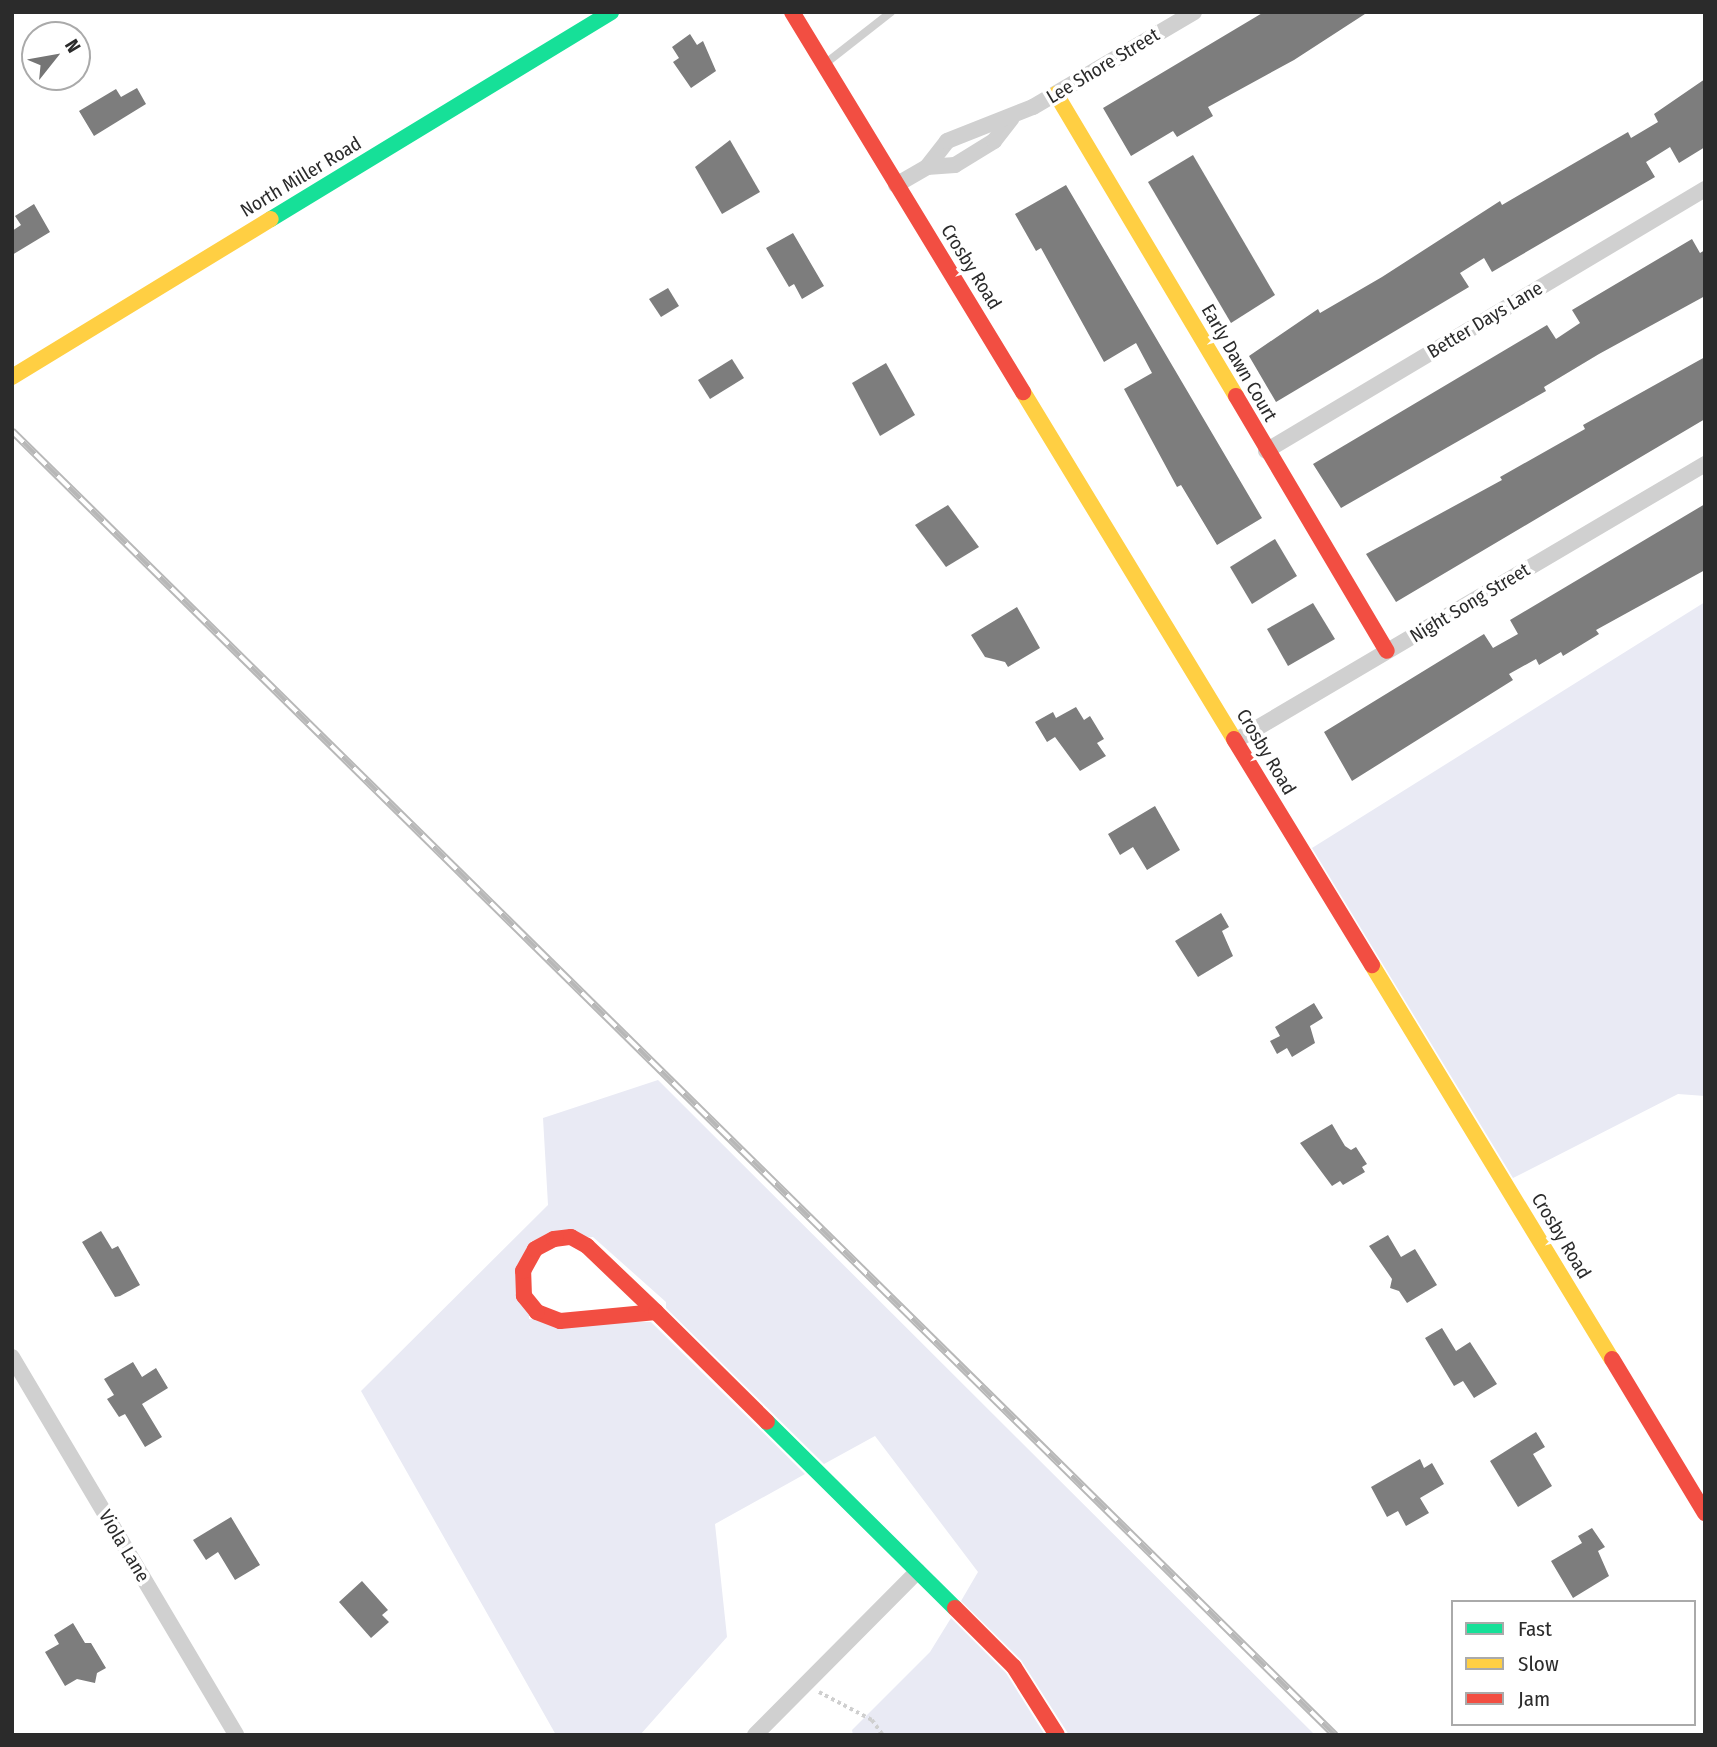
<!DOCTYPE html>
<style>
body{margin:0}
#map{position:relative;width:1717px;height:1747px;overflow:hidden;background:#fff;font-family:"Fira Sans Condensed",sans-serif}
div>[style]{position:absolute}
.green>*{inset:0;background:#e9eaf4}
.building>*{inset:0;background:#7d7d7d}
.path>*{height:3.5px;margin-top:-1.75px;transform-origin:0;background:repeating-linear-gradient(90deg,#cfcfcf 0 3.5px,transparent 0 7px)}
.lane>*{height:8px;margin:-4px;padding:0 4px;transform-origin:4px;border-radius:4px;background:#d0d0d0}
.street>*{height:16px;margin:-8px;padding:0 8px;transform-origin:8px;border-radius:8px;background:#d0d0d0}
.fast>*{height:16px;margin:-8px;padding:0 8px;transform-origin:8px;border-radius:8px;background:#16e098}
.slow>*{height:16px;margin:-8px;padding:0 8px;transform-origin:8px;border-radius:8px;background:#ffcf43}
.jam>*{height:16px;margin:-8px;padding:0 8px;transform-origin:8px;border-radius:8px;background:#f24e42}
.rail>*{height:8px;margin-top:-4px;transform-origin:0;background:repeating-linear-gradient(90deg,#fff 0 16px,#b8b8b8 0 32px);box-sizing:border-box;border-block:2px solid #b8b8b8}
span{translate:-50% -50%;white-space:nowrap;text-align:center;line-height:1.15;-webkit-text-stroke:7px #fff;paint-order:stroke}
.street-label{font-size:19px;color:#2b2b2b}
.frame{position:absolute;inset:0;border:14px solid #2b2b2b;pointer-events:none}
.legend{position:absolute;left:1451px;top:1600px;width:245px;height:126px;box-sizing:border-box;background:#fff;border:2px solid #aaa;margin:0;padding:9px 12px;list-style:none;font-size:21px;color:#2b2b2b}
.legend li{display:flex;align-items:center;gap:14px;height:35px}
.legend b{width:35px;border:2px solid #aaa}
.north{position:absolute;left:21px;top:21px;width:70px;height:70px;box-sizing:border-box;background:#fff;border:2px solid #aaa;border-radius:50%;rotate:59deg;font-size:19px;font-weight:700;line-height:28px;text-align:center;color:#2b2b2b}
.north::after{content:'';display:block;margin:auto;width:24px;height:32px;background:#757575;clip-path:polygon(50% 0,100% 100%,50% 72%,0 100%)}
</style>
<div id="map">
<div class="green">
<div style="clip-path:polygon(1705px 602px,1705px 1096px,1678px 1094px,1513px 1178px,1312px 848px)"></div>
<div style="clip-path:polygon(658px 1080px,1315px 1735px,1069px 1735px,1021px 1660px,961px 1601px,978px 1572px,875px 1436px,824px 1464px,666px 1308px,666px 1302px,593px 1237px,531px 1241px,529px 1319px,651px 1322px,805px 1474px,715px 1524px,727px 1637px,640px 1735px,556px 1735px,361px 1391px,548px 1205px,543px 1118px)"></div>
<div style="clip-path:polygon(951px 1618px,1006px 1673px,1045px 1735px,853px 1735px,852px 1730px,930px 1652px)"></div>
</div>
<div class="building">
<div style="clip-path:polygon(1264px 12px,1368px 12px,1294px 60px,1208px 107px,1213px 116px,1177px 137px,1173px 131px,1131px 156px,1103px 108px)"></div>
<div style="clip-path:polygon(690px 34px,697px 45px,703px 41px,716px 71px,691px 88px,673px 62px,679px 58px,672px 47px)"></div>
<div style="clip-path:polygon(1705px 79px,1705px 147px,1679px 163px,1670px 147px,1646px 162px,1655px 177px,1492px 272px,1484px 258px,1460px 273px,1469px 287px,1276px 402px,1249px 356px,1318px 309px,1320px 313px,1382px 277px,1500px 201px,1502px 205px,1628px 132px,1631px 138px,1658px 122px,1654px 114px)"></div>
<div style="clip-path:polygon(137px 88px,146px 104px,94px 136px,79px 111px,116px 89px,121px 97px)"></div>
<div style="clip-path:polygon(730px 140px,760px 192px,722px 214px,695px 167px)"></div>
<div style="clip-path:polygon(1193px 155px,1275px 295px,1231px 323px,1148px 182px)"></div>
<div style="clip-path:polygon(1066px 185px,1262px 518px,1217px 545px,1181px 485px,1177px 487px,1124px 389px,1152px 373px,1136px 343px,1104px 362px,1041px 248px,1036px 251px,1015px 214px)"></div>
<div style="clip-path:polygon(34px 204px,50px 232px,12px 255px,12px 231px,21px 225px,15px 216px)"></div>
<div style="clip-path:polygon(793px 233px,824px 286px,802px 299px,794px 284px,789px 287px,766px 248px)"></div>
<div style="clip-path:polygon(1692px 239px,1700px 253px,1705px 250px,1705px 296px,1599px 354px,1544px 387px,1546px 391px,1341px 508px,1313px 464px,1547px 325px,1556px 339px,1580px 323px,1572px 310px)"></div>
<div style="clip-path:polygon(668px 288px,679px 306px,661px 317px,649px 299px)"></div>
<div style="clip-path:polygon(1705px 357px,1705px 419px,1396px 602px,1366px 554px,1502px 480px,1500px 477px,1585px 429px,1583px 425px)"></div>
<div style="clip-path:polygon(732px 359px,744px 378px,710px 399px,698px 380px)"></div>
<div style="clip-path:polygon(886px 363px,915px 415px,880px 436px,852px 383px)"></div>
<div style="clip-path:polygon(1705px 504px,1705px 570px,1596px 630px,1599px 634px,1563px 656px,1561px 652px,1539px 665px,1536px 659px,1509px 674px,1513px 680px,1352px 781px,1324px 732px,1484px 634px,1493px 648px,1518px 634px,1510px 620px)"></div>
<div style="clip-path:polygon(948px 505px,979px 547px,946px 567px,915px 525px)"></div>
<div style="clip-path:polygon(1275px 539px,1297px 576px,1252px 604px,1230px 567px)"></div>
<div style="clip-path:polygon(1313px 603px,1335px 639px,1288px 666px,1267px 629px)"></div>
<div style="clip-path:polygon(1017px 607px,1040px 648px,1008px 667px,1005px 662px,985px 657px,971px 635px)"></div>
<div style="clip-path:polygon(1076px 707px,1084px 720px,1090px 716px,1104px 739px,1097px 743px,1106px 756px,1080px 771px,1055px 737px,1047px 742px,1035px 722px,1053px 712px,1056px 718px)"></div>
<div style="clip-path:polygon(1155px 806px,1180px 850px,1147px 870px,1133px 847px,1120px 855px,1108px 834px)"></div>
<div style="clip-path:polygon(1221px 913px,1229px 927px,1222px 931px,1233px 956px,1198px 977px,1175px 941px)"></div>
<div style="clip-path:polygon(1314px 1003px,1323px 1018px,1310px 1026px,1315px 1043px,1292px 1057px,1287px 1048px,1277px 1054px,1270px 1041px,1280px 1036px,1275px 1027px)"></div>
<div style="clip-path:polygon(1332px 1124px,1345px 1146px,1351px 1150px,1356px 1147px,1367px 1164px,1362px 1167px,1365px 1172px,1343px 1185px,1340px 1181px,1332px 1186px,1300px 1143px)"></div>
<div style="clip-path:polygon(101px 1231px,112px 1249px,118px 1246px,140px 1285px,120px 1296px,115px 1297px,82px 1242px)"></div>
<div style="clip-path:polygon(1388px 1235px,1401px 1257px,1415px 1249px,1437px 1285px,1407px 1303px,1399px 1291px,1390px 1288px,1392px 1279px,1369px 1246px)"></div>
<div style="clip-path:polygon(1442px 1328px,1456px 1351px,1470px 1342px,1497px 1384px,1474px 1398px,1463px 1381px,1454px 1386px,1425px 1338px)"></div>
<div style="clip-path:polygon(133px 1362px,142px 1377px,156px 1368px,168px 1388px,142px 1404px,162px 1437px,145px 1447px,125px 1414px,119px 1417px,107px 1399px,114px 1395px,104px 1379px)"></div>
<div style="clip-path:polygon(1536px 1432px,1545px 1447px,1533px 1454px,1552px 1486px,1518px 1507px,1490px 1461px)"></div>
<div style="clip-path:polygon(1420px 1459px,1424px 1468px,1432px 1463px,1444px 1484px,1420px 1498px,1429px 1513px,1406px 1526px,1398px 1511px,1387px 1517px,1371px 1487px)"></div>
<div style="clip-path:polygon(231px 1517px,260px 1565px,235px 1580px,218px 1552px,206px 1560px,193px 1540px)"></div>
<div style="clip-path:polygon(1592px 1528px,1605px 1547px,1598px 1551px,1609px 1576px,1573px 1598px,1551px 1561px,1582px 1543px,1578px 1536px)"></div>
<div style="clip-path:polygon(362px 1581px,388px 1610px,382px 1615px,389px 1622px,371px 1638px,339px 1602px)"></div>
<div style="clip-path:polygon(73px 1623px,85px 1643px,91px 1643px,106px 1668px,97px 1673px,95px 1683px,77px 1679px,65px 1686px,45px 1652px,59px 1644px,54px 1635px)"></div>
</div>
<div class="path">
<div style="left:819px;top:1692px;width:60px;rotate:27.8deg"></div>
<div style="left:872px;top:1720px;width:19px;rotate:54deg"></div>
</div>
<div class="lane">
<div style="left:826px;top:63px;width:83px;rotate:-38.1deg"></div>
</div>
<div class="street">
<div style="left:927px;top:167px;width:28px;rotate:-4deg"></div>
<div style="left:955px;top:165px;width:46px;rotate:-31.6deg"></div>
<div style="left:994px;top:141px;width:28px;rotate:-52deg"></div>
<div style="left:896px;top:185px;width:36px;rotate:-30deg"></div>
<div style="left:927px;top:167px;width:33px;rotate:-52deg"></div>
<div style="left:947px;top:141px;width:92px;rotate:-21.6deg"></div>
<div style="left:1033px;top:107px;width:187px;rotate:-30.5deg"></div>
<div style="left:1266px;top:451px;width:511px;rotate:-30.83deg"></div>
<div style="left:1235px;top:741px;width:546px;rotate:-30.51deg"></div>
<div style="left:12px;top:1357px;width:439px;rotate:59.3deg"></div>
<div style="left:755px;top:1735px;width:231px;rotate:-45.2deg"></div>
</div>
<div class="fast">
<div style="left:271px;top:219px;width:398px;rotate:-31.3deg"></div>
<div style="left:767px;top:1422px;width:264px;rotate:44.7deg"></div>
</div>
<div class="slow">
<div style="left:1056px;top:94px;width:352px;rotate:59.2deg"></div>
<div style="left:12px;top:377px;width:303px;rotate:-31.4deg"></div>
<div style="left:1023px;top:392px;width:406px;rotate:58.7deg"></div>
<div style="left:1372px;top:965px;width:461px;rotate:58.7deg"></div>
</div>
<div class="jam">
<div style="left:792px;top:12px;width:445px;rotate:58.7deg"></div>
<div style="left:1236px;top:396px;width:296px;rotate:59.4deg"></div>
<div style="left:1234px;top:739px;width:265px;rotate:58.6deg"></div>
<div style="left:656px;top:1312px;width:96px;rotate:174.6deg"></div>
<div style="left:560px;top:1321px;width:25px;rotate:-159deg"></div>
<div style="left:537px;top:1312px;width:21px;rotate:-129deg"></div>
<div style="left:524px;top:1296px;width:25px;rotate:-92deg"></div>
<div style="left:523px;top:1271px;width:25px;rotate:-61deg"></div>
<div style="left:535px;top:1249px;width:21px;rotate:-28deg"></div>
<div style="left:554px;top:1239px;width:17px;rotate:-7deg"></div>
<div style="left:571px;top:1237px;width:18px;rotate:29deg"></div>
<div style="left:587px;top:1246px;width:95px;rotate:43.7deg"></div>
<div style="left:656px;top:1312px;width:156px;rotate:44.7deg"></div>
<div style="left:1612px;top:1359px;width:180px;rotate:58.9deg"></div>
<div style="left:955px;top:1608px;width:83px;rotate:45deg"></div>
<div style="left:1014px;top:1667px;width:80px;rotate:57.7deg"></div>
</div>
<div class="rail">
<div style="left:12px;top:431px;width:1858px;rotate:44.59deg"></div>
</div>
<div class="street-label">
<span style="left:1103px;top:66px;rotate:-31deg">Lee Shore Street</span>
<span style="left:301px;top:177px;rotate:-31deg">North Miller Road</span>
<span style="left:971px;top:267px;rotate:58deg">Crosby Road</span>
<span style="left:1485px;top:320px;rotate:-31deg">Better Days Lane</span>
<span style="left:1239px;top:363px;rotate:60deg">Early Dawn Court</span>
<span style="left:1470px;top:603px;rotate:-31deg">Night Song Street</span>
<span style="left:1266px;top:752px;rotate:59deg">Crosby Road</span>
<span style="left:1561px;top:1236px;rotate:59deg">Crosby Road</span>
<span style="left:124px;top:1546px;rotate:59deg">Viola Lane</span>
</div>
<div class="frame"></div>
<ul class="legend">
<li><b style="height:9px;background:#16e098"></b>Fast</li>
<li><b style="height:9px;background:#ffcf43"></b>Slow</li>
<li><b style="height:9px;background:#f24e42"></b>Jam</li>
</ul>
<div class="north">N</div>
</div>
